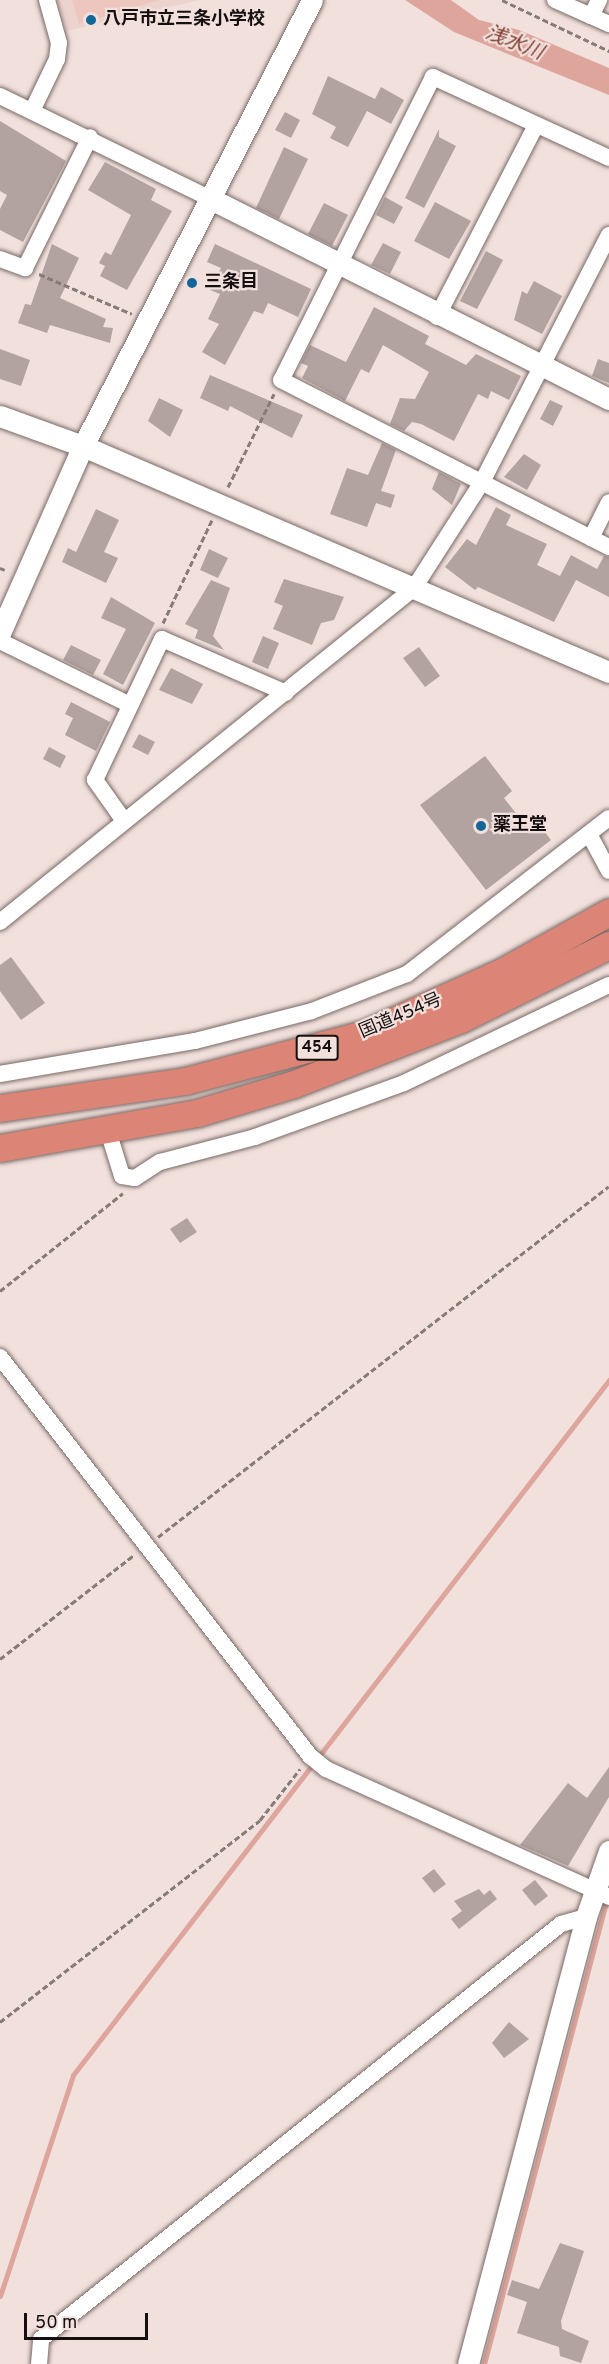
<!DOCTYPE html>
<meta charset="utf-8">
<style>
body{margin:0}
#map{position:relative;width:609px;height:2364px;overflow:hidden;background:#f1e0dc;font-family:Overpass,"Noto Sans JP",sans-serif}
div>[style]{position:absolute}
.built>*{inset:0;background:#edd3ce}
.green>*{inset:0;background:#edc6be}
.water>*{inset:0;background:#dda59b}
.stream>*{height:5px;margin:-2.5px;padding:0 2.5px;transform-origin:2.5px;border-radius:2.5px;background:#dda59b}
.building>*{inset:0;background:#b3a3a0}
.path>*{height:3px;margin-top:-1.5px;transform-origin:0;background:repeating-linear-gradient(90deg,#867b79 0 6px,transparent 0 9px)}
.roads{filter:drop-shadow(0 0 2px #786966) drop-shadow(0 0 2px #786966)}
.minor>*{height:16px;margin:-8px;padding:0 8px;transform-origin:8px;border-radius:8px;background:#fff}
.tertiary>*{height:21px;margin:-10.5px;padding:0 10.5px;transform-origin:10.5px;border-radius:10.5px;background:#fff}
.trunk>*{height:27px;margin:-13.5px;padding:0 13.5px;transform-origin:13.5px;border-radius:13.5px;background:#dc8476}
.dots>*{width:16px;height:16px;translate:-50% -50%;box-sizing:border-box;border:3px solid #f1e0dc;border-radius:50%}
span{translate:-50% -50%;white-space:nowrap;text-align:center;line-height:1.15;-webkit-text-stroke:4.5px #f1e0dc;paint-order:stroke}
.shield-label span{padding:2px 4px;background:#f1e0dc;border:2px solid;border-radius:4px;-webkit-text-stroke-width:0}
.shield-label{font-size:16px;color:#15100f;font-weight:700}
.poi-label{font-size:18px;color:#15100f;font-weight:700}
.left{translate:0 -50%;text-align:left}
.street-label{font-size:18px;color:#15100f}
.water-label{font-size:20px;color:#813c31;font-style:italic}
.scale{position:absolute;left:24px;top:2313px;width:124px;height:27px;box-sizing:border-box;border:3px solid #15100f;border-top:0;padding-left:8px;font-size:18px;line-height:21px;white-space:nowrap;color:#15100f;-webkit-text-stroke:4px #f1e0dc;paint-order:stroke}
</style>
<div id="map">
<div class="built">
<div style="clip-path:polygon(57px 0,199px 0,67px 31px)"></div>
</div>
<div class="green">
<div style="clip-path:polygon(72px 0,159px 0,79px 24px)"></div>
</div>
<div class="water">
<div style="clip-path:polygon(405px 0,451px 0,479px 20px,519px 30px,609px 68px,609px 95px,454px 32px)"></div>
</div>
<div class="stream">
<div style="left:0;top:2296px;width:233px;rotate:-71.7deg"></div>
<div style="left:73px;top:2075px;width:878px;rotate:-52.36deg"></div>
<div style="left:484px;top:2364px;width:481px;rotate:-75.2deg"></div>
</div>
<div class="building">
<div style="clip-path:polygon(328px 76px,375px 99px,381px 87px,404px 100px,391px 124px,367px 111px,348px 147px,330px 138px,336px 127px,312px 114px)"></div>
<div style="clip-path:polygon(285px 112px,300px 120px,291px 138px,275px 130px)"></div>
<div style="clip-path:polygon(0 121px,66px 161px,23px 242px,0 230px,0 209px,7px 195px,0 191px)"></div>
<div style="clip-path:polygon(439px 129px,439px 137px,456px 146px,424px 208px,405px 198px)"></div>
<div style="clip-path:polygon(284px 147px,308px 159px,279px 219px,256px 208px)"></div>
<div style="clip-path:polygon(105px 162px,156px 189px,151px 200px,172px 211px,127px 290px,100px 276px,105px 266px,99px 263px,105px 252px,111px 255px,131px 215px,88px 190px)"></div>
<div style="clip-path:polygon(385px 197px,403px 207px,394px 224px,376px 215px)"></div>
<div style="clip-path:polygon(435px 202px,471px 221px,449px 259px,414px 241px)"></div>
<div style="clip-path:polygon(324px 203px,348px 215px,332px 246px,308px 234px)"></div>
<div style="clip-path:polygon(383px 243px,401px 252px,390px 274px,371px 265px)"></div>
<div style="clip-path:polygon(52px 244px,79px 258px,60px 298px,106px 319px,103px 327px,113px 328px,110px 343px,50px 325px,47px 333px,18px 323px,25px 304px,31px 305px)"></div>
<div style="clip-path:polygon(215px 244px,311px 289px,298px 317px,268px 303px,263px 314px,254px 311px,225px 365px,202px 352px,219px 324px,208px 319px,220px 294px,210px 290px,221px 268px,207px 262px)"></div>
<div style="clip-path:polygon(486px 251px,503px 260px,477px 309px,460px 301px)"></div>
<div style="clip-path:polygon(534px 281px,562px 296px,542px 334px,514px 320px,522px 291px,527px 294px)"></div>
<div style="clip-path:polygon(374px 307px,429px 336px,425px 344px,466px 365px,476px 354px,521px 376px,509px 400px,491px 391px,488px 399px,478px 394px,454px 441px,421px 424px,412px 422px,404px 431px,390px 424px,400px 398px,415px 399px,429px 372px,383px 345px,369px 373px,361px 369px,345px 401px,302px 378px,308px 366px,301px 363px,310px 345px,346px 362px)"></div>
<div style="clip-path:polygon(0 349px,30px 360px,21px 386px,0 379px)"></div>
<div style="clip-path:polygon(598px 359px,609px 363px,609px 383px,592px 376px)"></div>
<div style="clip-path:polygon(210px 375px,303px 415px,292px 438px,230px 406px,228px 411px,200px 398px)"></div>
<div style="clip-path:polygon(159px 398px,183px 410px,170px 437px,148px 421px)"></div>
<div style="clip-path:polygon(550px 400px,563px 406px,553px 426px,540px 419px)"></div>
<div style="clip-path:polygon(382px 443px,396px 450px,381px 491px,395px 495px,391px 508px,376px 503px,367px 527px,330px 514px,347px 468px,368px 475px)"></div>
<div style="clip-path:polygon(524px 454px,541px 465px,527px 490px,504px 477px)"></div>
<div style="clip-path:polygon(439px 472px,461px 484px,452px 505px,432px 489px)"></div>
<div style="clip-path:polygon(496px 507px,511px 515px,506px 525px,547px 544px,537px 565px,560px 576px,571px 555px,597px 569px,604px 556px,609px 557px,609px 597px,576px 580px,554px 622px,478px 587px,475px 590px,445px 567px,467px 539px,476px 545px)"></div>
<div style="clip-path:polygon(96px 509px,119px 520px,104px 552px,118px 558px,106px 583px,62px 562px,68px 548px,76px 552px)"></div>
<div style="clip-path:polygon(209px 549px,228px 558px,218px 578px,200px 570px)"></div>
<div style="clip-path:polygon(284px 579px,344px 597px,334px 620px,321px 623px,312px 645px,273px 629px,283px 606px,274px 602px)"></div>
<div style="clip-path:polygon(211px 580px,230px 588px,213px 636px,224px 650px,195px 638px,198px 630px,185px 624px)"></div>
<div style="clip-path:polygon(111px 597px,155px 623px,123px 685px,103px 674px,126px 629px,101px 618px)"></div>
<div style="clip-path:polygon(263px 636px,279px 643px,268px 669px,252px 662px)"></div>
<div style="clip-path:polygon(71px 645px,101px 660px,93px 675px,63px 660px)"></div>
<div style="clip-path:polygon(419px 647px,440px 676px,425px 687px,403px 658px)"></div>
<div style="clip-path:polygon(171px 668px,203px 684px,192px 704px,159px 690px)"></div>
<div style="clip-path:polygon(71px 702px,110px 722px,96px 751px,65px 735px,73px 718px,65px 714px)"></div>
<div style="clip-path:polygon(139px 734px,155px 742px,148px 755px,132px 747px)"></div>
<div style="clip-path:polygon(49px 747px,66px 756px,60px 768px,43px 759px)"></div>
<div style="clip-path:polygon(485px 756px,512px 791px,504px 798px,529px 830px,538px 823px,551px 840px,486px 890px,420px 805px)"></div>
<div style="clip-path:polygon(11px 957px,45px 1003px,21px 1020px,0 991px,0 965px)"></div>
<div style="clip-path:polygon(187px 1218px,197px 1232px,180px 1243px,170px 1229px)"></div>
<div style="clip-path:polygon(609px 1767px,609px 1797px,568px 1866px,520px 1845px,568px 1783px,587px 1798px)"></div>
<div style="clip-path:polygon(434px 1869px,446px 1884px,434px 1893px,422px 1878px)"></div>
<div style="clip-path:polygon(535px 1880px,548px 1896px,535px 1906px,522px 1890px)"></div>
<div style="clip-path:polygon(479px 1889px,484px 1895px,490px 1890px,497px 1899px,459px 1929px,451px 1919px,462px 1911px,454px 1901px)"></div>
<div style="clip-path:polygon(509px 2022px,529px 2039px,504px 2058px,492px 2043px)"></div>
<div style="clip-path:polygon(560px 2243px,584px 2251px,561px 2321px,562px 2329px,589px 2341px,581px 2363px,560px 2356px,559px 2347px,517px 2333px,527px 2302px,507px 2295px,512px 2280px,539px 2289px)"></div>
</div>
<div class="path">
<div style="left:502px;top:0;width:119px;rotate:25.5deg"></div>
<div style="left:39px;top:274px;width:101px;rotate:23.3deg"></div>
<div style="left:228px;top:487px;width:104px;rotate:-63.7deg"></div>
<div style="left:0;top:568px;width:5px;rotate:22deg"></div>
<div style="left:163px;top:623px;width:114px;rotate:-64.6deg"></div>
<div style="left:0;top:1291px;width:157px;rotate:-38.5deg"></div>
<div style="left:158px;top:1537px;width:571px;rotate:-37.89deg"></div>
<div style="left:0;top:1659px;width:170px;rotate:-37.8deg"></div>
<div style="left:0;top:2022px;width:329px;rotate:-37.8deg"></div>
<div style="left:260px;top:1820px;width:65px;rotate:-51.9deg"></div>
</div>
<div class="roads">
<div class="minor">
<div style="left:555px;top:0;width:39px;rotate:24deg"></div>
<div style="left:591px;top:16px;width:18px;rotate:-63deg"></div>
<div style="left:591px;top:16px;width:20px;rotate:24deg"></div>
<div style="left:0;top:96px;width:230px;rotate:26deg"></div>
<div style="left:32px;top:111px;width:58px;rotate:-64.3deg"></div>
<div style="left:57px;top:59px;width:16px;rotate:-83deg"></div>
<div style="left:59px;top:43px;width:45px;rotate:-105.6deg"></div>
<div style="left:609px;top:158px;width:194px;rotate:-155.3deg"></div>
<div style="left:433px;top:77px;width:339px;rotate:116.6deg"></div>
<div style="left:281px;top:380px;width:368px;rotate:27deg"></div>
<div style="left:0;top:259px;width:27px;rotate:20deg"></div>
<div style="left:25px;top:268px;width:146px;rotate:-63.6deg"></div>
<div style="left:437px;top:317px;width:216px;rotate:-62.7deg"></div>
<div style="left:591px;top:538px;width:40px;rotate:-63.4deg"></div>
<div style="left:0;top:641px;width:143px;rotate:26.2deg"></div>
<div style="left:122px;top:818px;width:47px;rotate:-125.4deg"></div>
<div style="left:95px;top:780px;width:156px;rotate:-64.6deg"></div>
<div style="left:162px;top:639px;width:135px;rotate:23.5deg"></div>
<div style="left:589px;top:834px;width:42px;rotate:61.6deg"></div>
<div style="left:0;top:922px;width:532px;rotate:-38.9deg"></div>
<div style="left:414px;top:588px;width:126px;rotate:-57.3deg"></div>
<div style="left:482px;top:482px;width:278px;rotate:-62.8deg"></div>
<div style="left:0;top:1074px;width:198px;rotate:-9.6deg"></div>
<div style="left:195px;top:1041px;width:121px;rotate:-14.4deg"></div>
<div style="left:312px;top:1011px;width:102px;rotate:-21.3deg"></div>
<div style="left:407px;top:974px;width:255px;rotate:-37.7deg"></div>
<div style="left:108px;top:1131px;width:47px;rotate:72.7deg"></div>
<div style="left:122px;top:1176px;width:13px;rotate:9deg"></div>
<div style="left:135px;top:1178px;width:30px;rotate:-33deg"></div>
<div style="left:160px;top:1162px;width:98px;rotate:-14.7deg"></div>
<div style="left:255px;top:1137px;width:158px;rotate:-19.9deg"></div>
<div style="left:404px;top:1083px;width:227px;rotate:-25.6deg"></div>
<div style="left:0;top:1357px;width:505px;rotate:52.15deg"></div>
<div style="left:310px;top:1756px;width:21px;rotate:39deg"></div>
<div style="left:326px;top:1769px;width:311px;rotate:24.3deg"></div>
<div style="left:39px;top:2364px;width:25px;rotate:-85deg"></div>
<div style="left:41px;top:2339px;width:665px;rotate:-38.59deg"></div>
<div style="left:561px;top:1924px;width:26px;rotate:-16deg"></div>
</div>
<div class="tertiary">
<div style="left:207px;top:197px;width:450px;rotate:26.7deg"></div>
<div style="left:0;top:416px;width:88px;rotate:19.9deg"></div>
<div style="left:83px;top:446px;width:572px;rotate:23.25deg"></div>
<div style="left:0;top:633px;width:205px;rotate:-66.1deg"></div>
<div style="left:83px;top:446px;width:501px;rotate:-62.82deg"></div>
<div style="left:468px;top:2364px;width:462px;rotate:-75.2deg"></div>
<div style="left:586px;top:1917px;width:70px;rotate:-70.8deg"></div>
</div>
<div class="trunk">
<div style="left:0;top:1108px;width:187px;rotate:-8.3deg"></div>
<div style="left:185px;top:1081px;width:185px;rotate:-14.7deg"></div>
<div style="left:364px;top:1034px;width:149px;rotate:-24.2deg"></div>
<div style="left:500px;top:973px;width:125px;rotate:-29.2deg"></div>
<div style="left:0;top:1148px;width:200px;rotate:-10.1deg"></div>
<div style="left:197px;top:1113px;width:101px;rotate:-16.6deg"></div>
<div style="left:294px;top:1084px;width:179px;rotate:-21.3deg"></div>
<div style="left:461px;top:1019px;width:165px;rotate:-26.6deg"></div>
</div>
</div>
<div class="dots">
<div style="left:91px;top:20px;background:#136798"></div>
<div style="left:192px;top:283px;background:#136798"></div>
<div style="left:481px;top:826px;background:#136798"></div>
</div>
<div class="shield-label">
<span style="left:317px;top:1048px">454</span>
</div>
<div class="poi-label">
<span class="left" style="left:103px;top:20px">八戸市立三条小学校</span>
<span class="left" style="left:204px;top:283px">三条目</span>
<span class="left" style="left:493px;top:826px">薬王堂</span>
</div>
<div class="street-label">
<span style="left:401px;top:1017px;rotate:-23deg">国道454号</span>
</div>
<div class="water-label">
<span style="left:514px;top:44px;rotate:22deg">浅水川</span>
</div>
<div class="scale">50 m</div>
</div>
